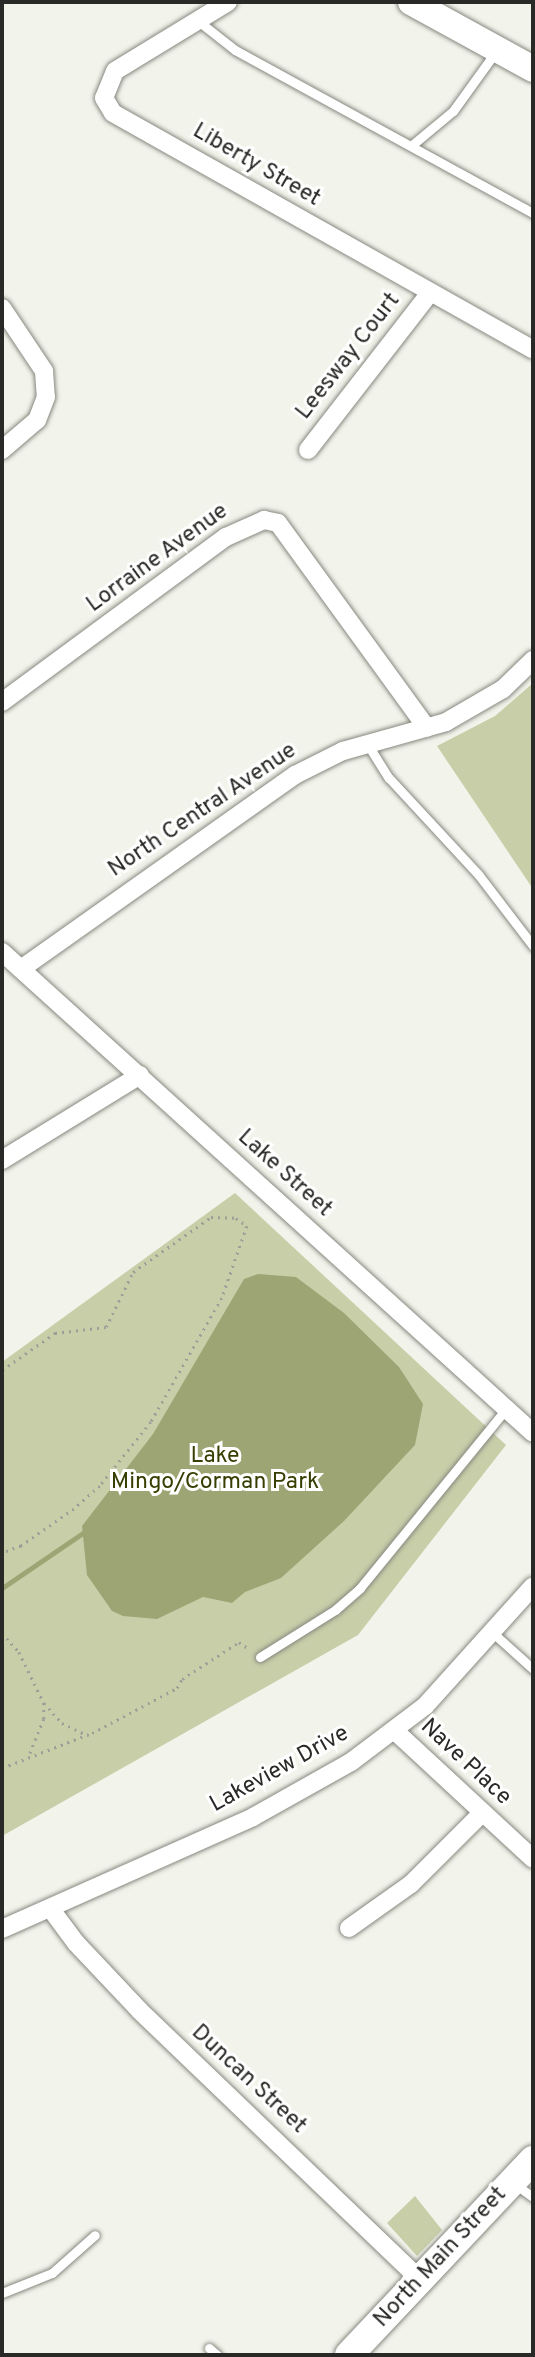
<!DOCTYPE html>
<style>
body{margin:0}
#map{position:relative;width:535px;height:2357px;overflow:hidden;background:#f2f4eb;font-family:Overpass,sans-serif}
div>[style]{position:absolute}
.green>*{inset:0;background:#c8cea8}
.water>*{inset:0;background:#9ea574}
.stream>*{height:5px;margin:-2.5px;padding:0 2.5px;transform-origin:2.5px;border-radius:2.5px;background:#9ea574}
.path>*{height:2.5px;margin-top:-1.25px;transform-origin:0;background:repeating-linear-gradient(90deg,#9d9f98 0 2px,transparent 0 7px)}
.roads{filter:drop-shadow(0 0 2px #878880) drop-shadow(0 0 2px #878880)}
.service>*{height:9px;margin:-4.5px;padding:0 4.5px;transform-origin:4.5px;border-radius:4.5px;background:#fff}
.minor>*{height:18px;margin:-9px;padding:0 9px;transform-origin:9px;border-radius:9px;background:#fff}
.secondary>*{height:26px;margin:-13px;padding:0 13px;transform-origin:13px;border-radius:13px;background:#fff}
.primary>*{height:28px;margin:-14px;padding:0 14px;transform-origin:14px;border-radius:14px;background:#fff}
span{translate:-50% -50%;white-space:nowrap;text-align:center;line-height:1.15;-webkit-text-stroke:6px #fff;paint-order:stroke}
.street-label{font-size:23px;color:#292a27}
.park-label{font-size:23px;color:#383d00}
.frame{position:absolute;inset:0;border:4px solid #292a27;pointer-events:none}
</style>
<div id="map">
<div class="green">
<div style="clip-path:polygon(533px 683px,533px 889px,437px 746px,495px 716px)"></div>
<div style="clip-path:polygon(235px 1193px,506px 1445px,358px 1635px,2px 1836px,2px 1362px)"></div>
<div style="clip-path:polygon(415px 2196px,442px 2230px,417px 2256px,387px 2223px)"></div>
</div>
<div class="water">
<div style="clip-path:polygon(258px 1274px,296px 1277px,344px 1313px,399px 1367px,423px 1404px,415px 1445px,344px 1521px,281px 1578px,245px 1592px,232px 1603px,203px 1597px,157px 1619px,123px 1616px,112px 1611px,87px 1575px,82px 1526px,153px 1434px,244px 1279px)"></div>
</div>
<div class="stream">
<div style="left:2px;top:1588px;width:99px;rotate:-34.3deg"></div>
</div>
<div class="path">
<div style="left:2px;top:1370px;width:65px;rotate:-34.9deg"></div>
<div style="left:55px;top:1333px;width:51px;rotate:-6.7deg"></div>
<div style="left:106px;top:1327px;width:61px;rotate:-63.9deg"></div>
<div style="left:133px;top:1272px;width:95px;rotate:-35.2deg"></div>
<div style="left:211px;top:1217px;width:25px;rotate:2deg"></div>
<div style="left:236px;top:1218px;width:14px;rotate:36deg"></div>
<div style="left:247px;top:1226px;width:76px;rotate:109.1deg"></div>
<div style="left:222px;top:1298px;width:143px;rotate:119.8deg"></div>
<div style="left:151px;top:1422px;width:82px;rotate:128.6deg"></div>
<div style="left:100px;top:1486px;width:35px;rotate:139deg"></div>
<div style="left:74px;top:1509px;width:65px;rotate:145.1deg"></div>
<div style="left:21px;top:1546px;width:20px;rotate:160deg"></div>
<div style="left:2px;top:1633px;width:25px;rotate:48deg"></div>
<div style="left:19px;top:1652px;width:57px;rotate:63.9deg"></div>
<div style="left:44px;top:1703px;width:16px;rotate:90deg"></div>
<div style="left:44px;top:1719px;width:38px;rotate:112deg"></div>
<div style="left:44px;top:1703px;width:27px;rotate:48deg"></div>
<div style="left:62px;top:1723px;width:25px;rotate:26deg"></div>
<div style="left:2px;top:1768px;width:97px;rotate:-21.3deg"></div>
<div style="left:92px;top:1733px;width:96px;rotate:-27.9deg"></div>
<div style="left:177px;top:1688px;width:10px;rotate:-61deg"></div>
<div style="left:182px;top:1679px;width:68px;rotate:-33deg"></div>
<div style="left:239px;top:1642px;width:12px;rotate:35deg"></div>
</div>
<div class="roads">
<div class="service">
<div style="left:197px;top:20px;width:48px;rotate:38.3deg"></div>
<div style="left:235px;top:50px;width:340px;rotate:28.7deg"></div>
<div style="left:412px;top:145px;width:53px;rotate:-39.7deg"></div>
<div style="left:453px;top:111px;width:75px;rotate:-54.2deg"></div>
<div style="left:368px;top:745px;width:39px;rotate:58deg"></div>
<div style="left:389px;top:778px;width:131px;rotate:47.2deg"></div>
<div style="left:478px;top:874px;width:91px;rotate:52.6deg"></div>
<div style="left:493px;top:1633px;width:54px;rotate:42deg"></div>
<div style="left:260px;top:1657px;width:89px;rotate:-32.1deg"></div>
<div style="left:335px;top:1610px;width:33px;rotate:-41deg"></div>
<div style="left:360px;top:1588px;width:231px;rotate:-50.8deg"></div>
<div style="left:515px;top:2184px;width:22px;rotate:36deg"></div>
<div style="left:2px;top:2293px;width:54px;rotate:-21.8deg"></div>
<div style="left:52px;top:2273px;width:57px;rotate:-41.5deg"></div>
<div style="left:209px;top:2348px;width:11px;rotate:41deg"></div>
</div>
<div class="minor">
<div style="left:228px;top:2px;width:132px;rotate:148.6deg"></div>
<div style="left:115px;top:71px;width:29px;rotate:112deg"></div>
<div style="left:104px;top:98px;width:17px;rotate:59deg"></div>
<div style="left:113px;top:113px;width:482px;rotate:29.4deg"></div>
<div style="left:2px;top:308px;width:76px;rotate:56.3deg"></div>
<div style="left:44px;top:371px;width:26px;rotate:86deg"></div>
<div style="left:46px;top:397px;width:25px;rotate:111deg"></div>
<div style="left:37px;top:420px;width:46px;rotate:139.4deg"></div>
<div style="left:308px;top:450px;width:199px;rotate:-52.2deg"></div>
<div style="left:2px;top:702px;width:278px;rotate:-36.4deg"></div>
<div style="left:226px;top:537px;width:42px;rotate:-24.1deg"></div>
<div style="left:264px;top:520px;width:14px;rotate:12deg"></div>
<div style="left:278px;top:523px;width:253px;rotate:54deg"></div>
<div style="left:2px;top:952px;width:716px;rotate:42.17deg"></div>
<div style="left:21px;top:969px;width:336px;rotate:-35.3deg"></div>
<div style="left:295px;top:775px;width:54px;rotate:-26.6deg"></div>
<div style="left:343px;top:751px;width:107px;rotate:-15.7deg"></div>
<div style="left:446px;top:722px;width:66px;rotate:-30.1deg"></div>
<div style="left:503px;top:689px;width:42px;rotate:-44deg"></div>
<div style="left:2px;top:1160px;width:162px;rotate:-31.6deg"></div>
<div style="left:395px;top:1731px;width:188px;rotate:42.8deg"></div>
<div style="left:50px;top:1908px;width:44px;rotate:53.4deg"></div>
<div style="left:76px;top:1943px;width:93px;rotate:46.7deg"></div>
<div style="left:140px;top:2011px;width:389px;rotate:43.8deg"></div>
<div style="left:349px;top:1928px;width:76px;rotate:-35.4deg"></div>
<div style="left:411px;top:1884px;width:100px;rotate:-45deg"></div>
<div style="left:2px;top:1929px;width:275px;rotate:-24deg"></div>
<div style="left:253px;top:1817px;width:112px;rotate:-29.3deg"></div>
<div style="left:351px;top:1762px;width:93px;rotate:-37.1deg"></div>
<div style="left:425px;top:1706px;width:161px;rotate:-48deg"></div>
</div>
<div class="secondary">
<div style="left:411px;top:2px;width:139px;rotate:28.8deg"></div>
</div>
<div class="primary">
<div style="left:349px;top:2355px;width:268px;rotate:-46.7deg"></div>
</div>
</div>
<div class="street-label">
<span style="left:256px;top:166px;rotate:30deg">Liberty Street</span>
<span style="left:349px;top:357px;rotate:-52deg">Leesway Court</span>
<span style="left:158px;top:559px;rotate:-36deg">Lorraine Avenue</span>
<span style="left:203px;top:811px;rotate:-34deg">North Central Avenue</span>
<span style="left:284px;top:1174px;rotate:42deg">Lake Street</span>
<span style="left:465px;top:1763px;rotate:43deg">Nave Place</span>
<span style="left:280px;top:1770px;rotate:-29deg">Lakeview Drive</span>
<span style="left:248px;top:2080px;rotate:43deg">Duncan Street</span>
<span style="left:441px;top:2258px;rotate:-47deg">North Main Street</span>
</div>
<div class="park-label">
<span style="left:215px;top:1470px">Lake<br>Mingo/Corman Park</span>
</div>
<div class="frame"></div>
</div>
